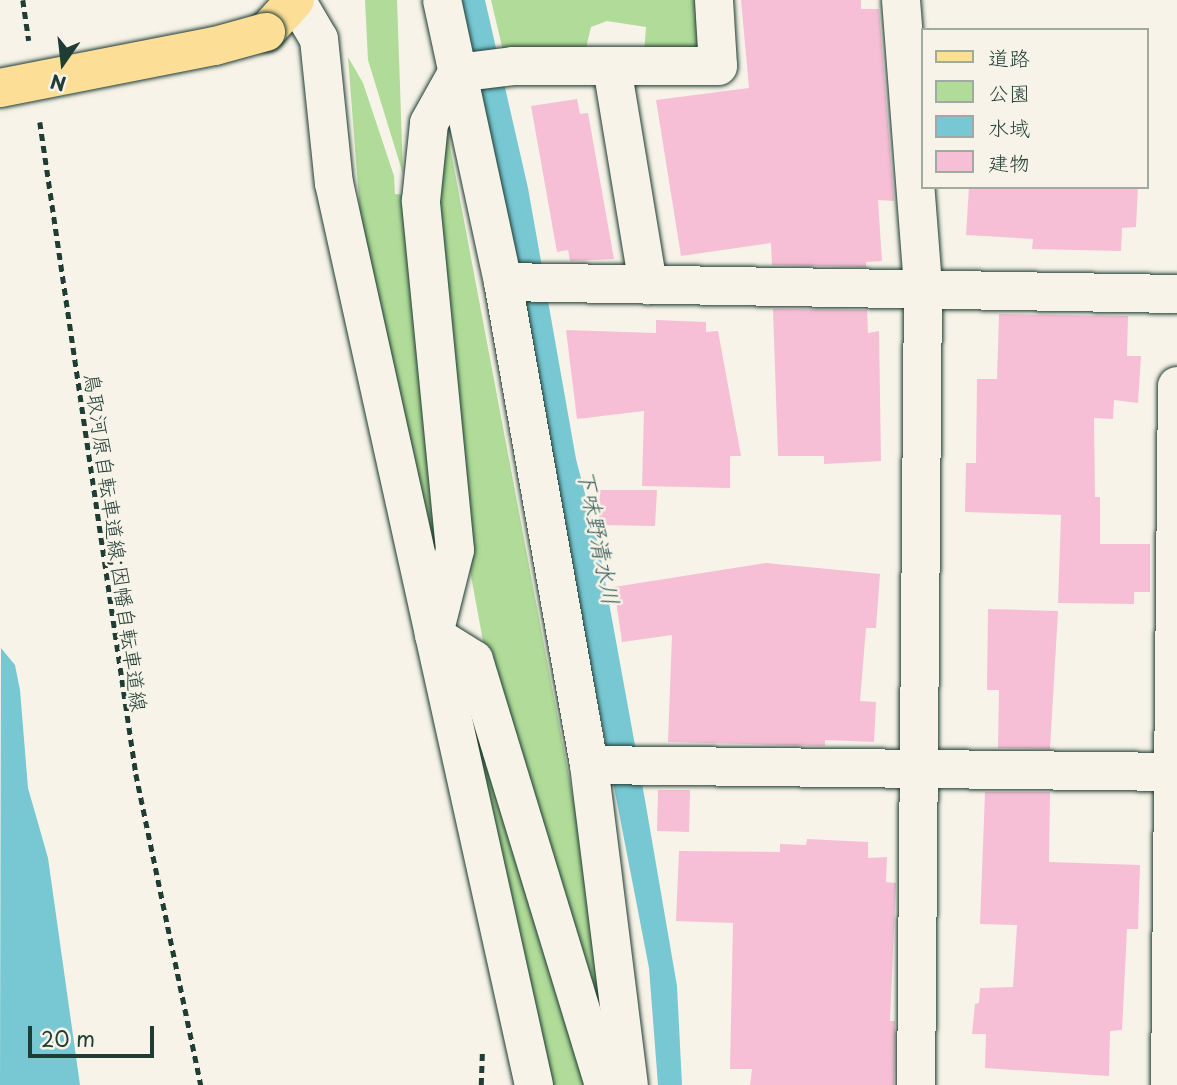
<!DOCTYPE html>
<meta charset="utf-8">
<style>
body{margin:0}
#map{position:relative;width:1177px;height:1085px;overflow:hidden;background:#f7f3e8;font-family:"Playpen Sans","Klee One",sans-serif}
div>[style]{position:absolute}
.green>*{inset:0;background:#b0db98}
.water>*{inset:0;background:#78c8d3}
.building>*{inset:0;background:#f6bfd6}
.path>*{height:4.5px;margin-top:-2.25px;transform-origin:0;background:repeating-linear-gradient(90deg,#1f3d34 0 7px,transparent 0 12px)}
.roads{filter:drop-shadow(0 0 2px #1f3d34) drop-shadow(0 0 2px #1f3d34)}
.minor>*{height:38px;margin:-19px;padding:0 19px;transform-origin:19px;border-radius:19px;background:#f7f3e8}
.major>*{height:38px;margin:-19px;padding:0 19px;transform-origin:19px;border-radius:19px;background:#fcde96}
.bridges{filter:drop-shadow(0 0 2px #1f3d34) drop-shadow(0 0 2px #1f3d34)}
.major-bridge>*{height:38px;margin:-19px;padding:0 19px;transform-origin:19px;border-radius:19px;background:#fcde96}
span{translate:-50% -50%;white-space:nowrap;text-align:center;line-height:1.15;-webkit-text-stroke:5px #f7f3e8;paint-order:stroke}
.street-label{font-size:21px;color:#1f3d34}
.water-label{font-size:23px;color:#315954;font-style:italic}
.legend{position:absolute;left:921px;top:28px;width:228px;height:161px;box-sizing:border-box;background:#f7f3e8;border:2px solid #a1aaa0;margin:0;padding:9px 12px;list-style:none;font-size:21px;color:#1f3d34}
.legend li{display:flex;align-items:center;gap:14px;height:35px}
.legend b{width:35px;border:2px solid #a1aaa0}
.north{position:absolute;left:28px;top:28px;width:70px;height:70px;-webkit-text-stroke:5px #f7f3e8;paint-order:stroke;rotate:194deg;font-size:19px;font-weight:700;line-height:28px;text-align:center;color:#1f3d34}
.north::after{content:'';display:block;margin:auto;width:24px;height:32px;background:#1f3d34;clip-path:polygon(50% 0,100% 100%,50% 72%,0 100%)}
.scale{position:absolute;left:28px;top:1026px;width:126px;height:32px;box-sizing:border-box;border:4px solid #1f3d34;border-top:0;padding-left:9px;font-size:21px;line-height:24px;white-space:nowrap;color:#1f3d34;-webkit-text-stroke:5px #f7f3e8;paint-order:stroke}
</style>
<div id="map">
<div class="green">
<div style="clip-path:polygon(365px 0,397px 0,403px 174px,368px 60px)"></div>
<div style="clip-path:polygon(491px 0,704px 0,704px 57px,644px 54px,646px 27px,607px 21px,591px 27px,585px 52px,504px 55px)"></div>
<div style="clip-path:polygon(348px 57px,363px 83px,394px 176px,395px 194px,408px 195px,439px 565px,362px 239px)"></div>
<div style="clip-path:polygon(448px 136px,586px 867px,614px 1063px,483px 641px,469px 565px,438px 207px,438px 141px)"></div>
<div style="clip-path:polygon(458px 672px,594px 1085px,552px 1085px)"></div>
</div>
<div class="water">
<div style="clip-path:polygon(462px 0,485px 0,528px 188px,576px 459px,599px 548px,645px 800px,677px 986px,682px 1085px,658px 1085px,649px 968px)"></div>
<div style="clip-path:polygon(1px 648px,15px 665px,20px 690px,28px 788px,48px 858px,80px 1085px,0 1085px)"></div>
</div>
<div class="building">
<div style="clip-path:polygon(741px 0,861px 0,861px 9px,879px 9px,894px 201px,878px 200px,882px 261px,866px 262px,866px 267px,772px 265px,771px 243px,681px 256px,656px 100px,749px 88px)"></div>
<div style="clip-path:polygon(577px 99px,580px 114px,588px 113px,614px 259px,570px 261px,568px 250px,557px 252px,531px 106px)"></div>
<div style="clip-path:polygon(969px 187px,1138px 187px,1136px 227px,1122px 228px,1121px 251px,1032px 249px,1033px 239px,966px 235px)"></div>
<div style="clip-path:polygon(773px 309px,867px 310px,868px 333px,879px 331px,881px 461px,824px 464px,824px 456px,778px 456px)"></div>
<div style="clip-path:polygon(999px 314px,1128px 316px,1127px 356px,1141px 356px,1138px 403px,1114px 400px,1113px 419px,1094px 418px,1095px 497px,1100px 497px,1100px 544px,1150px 544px,1150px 592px,1134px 592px,1134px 604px,1058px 603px,1061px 515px,965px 512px,966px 463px,976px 463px,977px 379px,997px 379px)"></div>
<div style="clip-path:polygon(656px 320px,706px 322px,706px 332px,718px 331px,741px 456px,730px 456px,730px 488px,642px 486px,644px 411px,577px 419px,566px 330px,656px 333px)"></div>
<div style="clip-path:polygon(600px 490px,657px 490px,655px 526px,599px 525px)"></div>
<div style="clip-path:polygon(766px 563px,880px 574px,876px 628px,866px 628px,860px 701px,876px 702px,874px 742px,825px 740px,825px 746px,668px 742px,672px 635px,622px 642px,614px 587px)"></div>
<div style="clip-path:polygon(988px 609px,1058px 611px,1050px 749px,998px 748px,999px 690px,987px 690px)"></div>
<div style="clip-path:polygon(658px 790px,690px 790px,689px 832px,657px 831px)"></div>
<div style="clip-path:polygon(985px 792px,1050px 792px,1049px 862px,1140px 865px,1138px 929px,1127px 929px,1122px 1030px,1110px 1031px,1109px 1076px,985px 1068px,986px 1034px,972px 1034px,975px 1004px,979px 1003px,980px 988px,1013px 987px,1017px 925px,980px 924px)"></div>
<div style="clip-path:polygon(807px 839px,868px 842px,868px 858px,887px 857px,886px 882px,896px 883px,890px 1021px,895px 1021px,894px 1085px,750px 1085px,752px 1069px,730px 1069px,733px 923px,676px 921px,679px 851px,780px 852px,780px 844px,806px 845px)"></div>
</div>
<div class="path">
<div style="left:23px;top:0;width:41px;rotate:81.7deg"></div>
<div style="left:40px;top:122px;width:659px;rotate:81.62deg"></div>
<div style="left:136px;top:774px;width:318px;rotate:78.2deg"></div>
<div style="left:481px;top:1085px;width:34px;rotate:-88deg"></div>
</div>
<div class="roads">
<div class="minor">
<div style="left:296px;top:0;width:45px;rotate:59.5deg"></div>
<div style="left:319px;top:39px;width:145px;rotate:84.1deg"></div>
<div style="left:334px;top:183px;width:924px;rotate:77.5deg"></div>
<div style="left:442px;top:0;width:289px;rotate:77.8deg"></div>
<div style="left:503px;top:282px;width:491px;rotate:79.9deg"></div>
<div style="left:589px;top:765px;width:322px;rotate:82.9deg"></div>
<div style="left:901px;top:0;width:289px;rotate:85.6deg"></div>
<div style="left:923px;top:288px;width:797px;rotate:90.5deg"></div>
<div style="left:612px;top:67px;width:221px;rotate:80.6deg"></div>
<div style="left:503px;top:282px;width:674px;rotate:1.02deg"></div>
<div style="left:436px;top:626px;width:78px;rotate:-76deg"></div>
<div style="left:455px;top:550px;width:351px;rotate:-95.6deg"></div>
<div style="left:421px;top:201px;width:78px;rotate:-84.1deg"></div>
<div style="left:429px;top:123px;width:57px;rotate:-60.8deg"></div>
<div style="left:457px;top:73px;width:56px;rotate:-7.1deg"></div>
<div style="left:513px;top:66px;width:205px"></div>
<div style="left:718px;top:66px;width:66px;rotate:-93.5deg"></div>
<div style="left:434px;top:635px;width:47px;rotate:32deg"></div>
<div style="left:474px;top:660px;width:444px;rotate:73deg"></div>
<div style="left:589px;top:765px;width:588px;rotate:0.68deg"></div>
<div style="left:1170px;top:1085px;width:699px;rotate:-89.43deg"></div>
</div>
<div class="major">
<div style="left:266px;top:32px;width:43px;rotate:-47.8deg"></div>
</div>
</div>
<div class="bridges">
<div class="major-bridge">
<div style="left:0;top:88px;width:219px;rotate:-11.1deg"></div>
<div style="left:215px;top:46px;width:53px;rotate:-15.4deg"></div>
</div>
</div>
<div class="street-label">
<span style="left:117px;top:542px;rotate:82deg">鳥取河原自転車道線;因幡自転車道線</span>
</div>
<div class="water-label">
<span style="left:599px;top:537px;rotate:79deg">下味野清水川</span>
</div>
<ul class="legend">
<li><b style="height:9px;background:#fcde96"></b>道路</li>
<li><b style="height:19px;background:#b0db98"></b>公園</li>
<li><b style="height:19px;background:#78c8d3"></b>水域</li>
<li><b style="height:19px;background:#f6bfd6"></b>建物</li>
</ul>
<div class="north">N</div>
<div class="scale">20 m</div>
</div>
